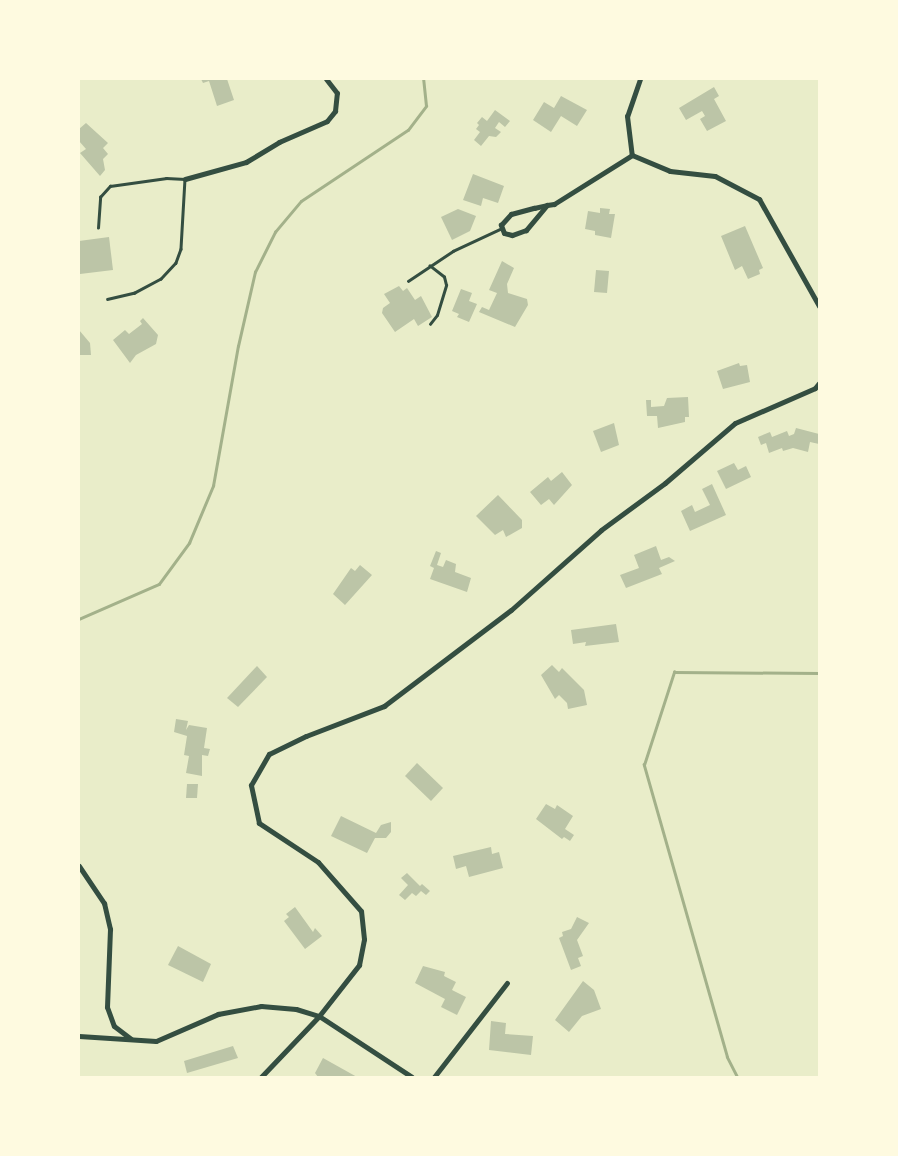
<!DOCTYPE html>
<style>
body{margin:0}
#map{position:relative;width:898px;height:1156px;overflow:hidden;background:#e9edc9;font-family:"Space Grotesk",sans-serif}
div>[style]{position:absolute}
.stream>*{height:2.5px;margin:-1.25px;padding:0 1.25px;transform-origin:1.25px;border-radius:1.25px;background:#a3b18a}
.building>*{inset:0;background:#bcc5a7}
.service>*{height:2.5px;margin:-1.25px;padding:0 1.25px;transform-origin:1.25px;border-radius:1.25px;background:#344e41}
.minor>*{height:5px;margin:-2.5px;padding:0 2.5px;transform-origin:2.5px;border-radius:2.5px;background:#344e41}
span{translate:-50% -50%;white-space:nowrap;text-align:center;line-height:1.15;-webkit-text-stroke:5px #fefae0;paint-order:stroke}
.frame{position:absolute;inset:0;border:80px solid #fefae0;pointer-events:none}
</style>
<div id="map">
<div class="stream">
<div style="left:79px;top:619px;width:87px;rotate:-23.6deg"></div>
<div style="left:159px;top:584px;width:51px;rotate:-53.8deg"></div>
<div style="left:189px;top:543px;width:62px;rotate:-67.2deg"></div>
<div style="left:213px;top:486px;width:142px;rotate:-79.9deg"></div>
<div style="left:238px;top:346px;width:76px;rotate:-77.1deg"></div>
<div style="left:255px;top:272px;width:45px;rotate:-63.4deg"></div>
<div style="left:275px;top:232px;width:40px;rotate:-50deg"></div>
<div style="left:301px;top:201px;width:128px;rotate:-33.6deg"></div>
<div style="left:408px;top:130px;width:30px;rotate:-53deg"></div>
<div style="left:426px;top:106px;width:27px;rotate:-96deg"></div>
<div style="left:737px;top:1077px;width:22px;rotate:-117deg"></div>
<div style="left:727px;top:1057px;width:304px;rotate:-105.9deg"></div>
<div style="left:644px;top:765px;width:98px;rotate:-72.1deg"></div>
<div style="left:674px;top:672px;width:145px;rotate:0.4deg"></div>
</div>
<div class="building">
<div style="clip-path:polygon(201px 79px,227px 79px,234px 100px,217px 106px,209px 81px,203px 83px)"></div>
<div style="clip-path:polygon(714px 87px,719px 96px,714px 99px,726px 121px,707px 131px,700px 119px,705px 116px,702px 111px,686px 120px,679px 108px)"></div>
<div style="clip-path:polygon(561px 96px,587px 110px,577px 126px,561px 116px,551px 132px,533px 120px,544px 102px,554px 108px)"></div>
<div style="clip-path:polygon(495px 110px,510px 121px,505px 127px,499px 122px,495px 128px,501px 132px,496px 137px,489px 136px,481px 146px,474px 140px,480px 132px,476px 129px,479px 125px,477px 123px,482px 117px,487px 121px)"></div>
<div style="clip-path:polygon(86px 123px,108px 143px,103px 148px,108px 154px,103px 159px,105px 170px,100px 176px,80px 153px,86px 149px,79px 141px,79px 129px)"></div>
<div style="clip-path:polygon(473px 174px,504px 186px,498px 203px,483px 198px,481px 206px,463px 200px)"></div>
<div style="clip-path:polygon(600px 208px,610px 209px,609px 214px,615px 214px,611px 238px,595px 235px,595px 231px,585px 229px,588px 211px,600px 213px)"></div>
<div style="clip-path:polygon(458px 209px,476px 216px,470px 231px,452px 240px,441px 217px)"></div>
<div style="clip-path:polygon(745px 226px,763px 268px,759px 270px,760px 274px,748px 279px,742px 266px,735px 270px,721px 236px)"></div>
<div style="clip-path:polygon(109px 237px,113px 270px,80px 274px,79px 241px)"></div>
<div style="clip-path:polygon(502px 261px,514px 268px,507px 284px,508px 293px,527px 299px,528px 305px,515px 327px,479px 312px,482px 307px,489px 310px,497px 293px,489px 290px)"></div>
<div style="clip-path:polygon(596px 270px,609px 271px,607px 293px,594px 292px)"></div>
<div style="clip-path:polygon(399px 286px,403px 291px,407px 288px,415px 300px,421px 296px,432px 317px,418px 326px,414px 319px,395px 332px,382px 313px,383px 308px,390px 303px,384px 294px)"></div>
<div style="clip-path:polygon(461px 289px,472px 293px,469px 301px,477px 304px,469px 322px,457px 317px,459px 314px,452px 311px)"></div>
<div style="clip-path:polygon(143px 318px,158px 335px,156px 344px,136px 355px,130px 363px,113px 340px,125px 330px,129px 334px,142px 324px,140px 321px)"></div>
<div style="clip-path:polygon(79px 330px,90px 343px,91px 355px,79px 355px)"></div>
<div style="clip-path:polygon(739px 363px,740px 366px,747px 365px,750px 382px,723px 389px,717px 371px)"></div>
<div style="clip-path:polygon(688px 397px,689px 417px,685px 417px,685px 422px,658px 428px,657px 416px,647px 416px,646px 400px,651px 400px,651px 407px,664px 406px,667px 398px)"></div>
<div style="clip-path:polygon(614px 423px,619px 445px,601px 452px,593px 431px)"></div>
<div style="clip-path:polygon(796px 428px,819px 434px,819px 444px,810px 442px,808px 452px,793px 448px,783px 451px,782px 448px,769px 453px,766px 443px,761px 445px,758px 437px,770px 432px,772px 437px,787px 431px,789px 436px,794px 434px)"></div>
<div style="clip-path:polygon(734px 463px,738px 470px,746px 466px,751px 477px,726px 489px,717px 471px)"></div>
<div style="clip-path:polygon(562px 472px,572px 485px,554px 505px,549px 499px,541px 505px,530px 492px,548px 477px,551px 481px)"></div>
<div style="clip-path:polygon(712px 484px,726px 515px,690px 531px,681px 511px,692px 505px,695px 512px,710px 505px,702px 489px)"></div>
<div style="clip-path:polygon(498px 495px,522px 520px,522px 528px,506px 537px,503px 530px,495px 535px,476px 516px)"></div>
<div style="clip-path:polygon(656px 546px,661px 560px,669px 557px,675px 561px,659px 568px,662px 574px,626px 588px,620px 575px,639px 568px,634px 555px)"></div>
<div style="clip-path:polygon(436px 551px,441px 553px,437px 565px,443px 567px,446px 560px,456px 564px,455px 572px,471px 578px,467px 592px,430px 579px,434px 568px,430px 566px)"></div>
<div style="clip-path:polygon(360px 565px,372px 575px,345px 605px,333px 594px,351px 568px,355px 571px)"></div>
<div style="clip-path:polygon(616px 624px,619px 642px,585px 646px,586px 642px,573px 644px,571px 630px)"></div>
<div style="clip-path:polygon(552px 665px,559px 672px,562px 668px,584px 690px,587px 705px,568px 709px,567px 703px,559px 695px,555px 699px,541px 675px)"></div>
<div style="clip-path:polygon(257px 666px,267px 677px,238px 707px,227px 698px)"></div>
<div style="clip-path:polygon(176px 719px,188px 721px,186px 730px,189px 725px,207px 728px,204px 748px,210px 749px,208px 756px,202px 755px,202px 776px,186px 773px,189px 756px,184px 755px,187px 736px,174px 732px)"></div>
<div style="clip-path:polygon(417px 763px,443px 788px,431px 801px,405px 776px)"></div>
<div style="clip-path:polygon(187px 784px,198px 784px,197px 798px,186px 798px)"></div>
<div style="clip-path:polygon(546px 804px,555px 809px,557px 805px,573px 816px,565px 829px,574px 835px,570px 841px,564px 837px,562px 839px,536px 819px)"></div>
<div style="clip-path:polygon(341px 816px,376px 833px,381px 825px,391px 822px,391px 832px,386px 838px,375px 838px,367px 853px,331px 836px)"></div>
<div style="clip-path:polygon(491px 847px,492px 854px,499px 852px,503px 868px,469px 877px,466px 866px,456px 869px,453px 856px)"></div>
<div style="clip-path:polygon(407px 873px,420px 886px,422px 884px,430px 891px,426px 895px,421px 891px,416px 896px,412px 893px,405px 900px,399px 895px,408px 885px,401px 878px)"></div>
<div style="clip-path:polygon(295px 907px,313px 932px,315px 928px,322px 936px,305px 949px,284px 921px,289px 917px,286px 914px)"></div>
<div style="clip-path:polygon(577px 917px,589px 923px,577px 940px,583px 956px,578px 958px,581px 966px,571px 970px,559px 938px,563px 936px,562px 932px,571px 929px)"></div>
<div style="clip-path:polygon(178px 946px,211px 964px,203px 982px,168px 965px)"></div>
<div style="clip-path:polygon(423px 966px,445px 972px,444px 976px,456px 982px,452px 990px,466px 997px,457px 1015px,441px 1007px,445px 999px,415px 983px)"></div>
<div style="clip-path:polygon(583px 981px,594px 990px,601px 1009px,582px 1016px,569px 1032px,555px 1020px)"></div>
<div style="clip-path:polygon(491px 1021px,506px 1023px,505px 1034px,533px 1036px,531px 1055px,489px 1050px)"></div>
<div style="clip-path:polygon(233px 1046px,238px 1058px,187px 1073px,184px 1061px)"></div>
<div style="clip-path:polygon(323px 1058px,357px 1077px,318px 1077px,315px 1073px)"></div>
</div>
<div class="service">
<div style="left:98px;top:228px;width:31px;rotate:-86deg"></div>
<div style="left:100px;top:197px;width:15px;rotate:-48deg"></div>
<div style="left:110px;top:186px;width:57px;rotate:-8.1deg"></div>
<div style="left:166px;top:178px;width:19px;rotate:3deg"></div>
<div style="left:185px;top:179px;width:70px;rotate:93.3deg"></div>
<div style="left:181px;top:249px;width:15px;rotate:110deg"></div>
<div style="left:176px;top:263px;width:22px;rotate:133deg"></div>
<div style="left:161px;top:279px;width:30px;rotate:152deg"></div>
<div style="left:135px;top:293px;width:28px;rotate:167deg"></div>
<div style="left:408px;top:281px;width:54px;rotate:-33.7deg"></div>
<div style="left:453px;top:251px;width:54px;rotate:-25.1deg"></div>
<div style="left:430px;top:324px;width:11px;rotate:-52deg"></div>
<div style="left:437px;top:315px;width:31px;rotate:-73deg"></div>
<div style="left:446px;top:285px;width:8px;rotate:-104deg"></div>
<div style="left:444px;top:277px;width:18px;rotate:-142deg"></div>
</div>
<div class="minor">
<div style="left:640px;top:79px;width:39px;rotate:109deg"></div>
<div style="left:627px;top:116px;width:39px;rotate:83deg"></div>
<div style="left:632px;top:155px;width:41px;rotate:22.8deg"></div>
<div style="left:670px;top:171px;width:45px;rotate:6.3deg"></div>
<div style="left:715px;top:176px;width:50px;rotate:27.6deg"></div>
<div style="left:759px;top:199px;width:123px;rotate:60.7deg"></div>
<div style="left:185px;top:179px;width:63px;rotate:-15.6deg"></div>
<div style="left:246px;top:162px;width:39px;rotate:-31deg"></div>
<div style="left:279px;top:142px;width:52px;rotate:-23.6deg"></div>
<div style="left:327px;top:121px;width:13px;rotate:-51deg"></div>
<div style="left:335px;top:111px;width:18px;rotate:-84deg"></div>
<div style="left:337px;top:93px;width:18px;rotate:-128deg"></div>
<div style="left:547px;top:205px;width:33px;rotate:130deg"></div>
<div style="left:526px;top:230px;width:15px;rotate:160deg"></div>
<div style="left:512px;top:235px;width:8px;rotate:-166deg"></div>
<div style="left:504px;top:233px;width:9px;rotate:-111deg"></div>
<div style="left:501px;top:225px;width:15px;rotate:-48deg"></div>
<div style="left:511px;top:214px;width:24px;rotate:-15deg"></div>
<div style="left:534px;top:208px;width:13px;rotate:-13deg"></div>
<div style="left:547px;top:205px;width:7px;rotate:-8deg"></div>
<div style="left:554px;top:204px;width:92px;rotate:-32.1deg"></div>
<div style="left:79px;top:866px;width:45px;rotate:56deg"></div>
<div style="left:104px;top:903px;width:27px;rotate:77deg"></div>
<div style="left:110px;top:929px;width:78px;rotate:92.2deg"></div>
<div style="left:107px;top:1007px;width:20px;rotate:70deg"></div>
<div style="left:114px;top:1026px;width:21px;rotate:37deg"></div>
<div style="left:79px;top:1036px;width:77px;rotate:3.7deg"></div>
<div style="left:156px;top:1041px;width:68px;rotate:-23.5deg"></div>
<div style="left:218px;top:1014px;width:44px;rotate:-10.5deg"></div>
<div style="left:261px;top:1006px;width:35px;rotate:5deg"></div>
<div style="left:296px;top:1009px;width:24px;rotate:17deg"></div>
<div style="left:319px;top:1016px;width:111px;rotate:33.3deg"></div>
<div style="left:261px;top:1077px;width:84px;rotate:-46.4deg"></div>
<div style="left:319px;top:1016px;width:65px;rotate:-51.9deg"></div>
<div style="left:359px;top:965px;width:26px;rotate:-79deg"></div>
<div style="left:364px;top:939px;width:28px;rotate:-96deg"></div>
<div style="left:361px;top:911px;width:65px;rotate:-131.3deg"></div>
<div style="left:318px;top:862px;width:71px;rotate:-146.5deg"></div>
<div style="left:259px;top:823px;width:39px;rotate:-102deg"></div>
<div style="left:251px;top:785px;width:36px;rotate:-60deg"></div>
<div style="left:269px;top:754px;width:41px;rotate:-25.9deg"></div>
<div style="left:306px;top:736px;width:84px;rotate:-21deg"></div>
<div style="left:384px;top:706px;width:159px;rotate:-37.1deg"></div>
<div style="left:511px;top:610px;width:120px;rotate:-41.6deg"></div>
<div style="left:601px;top:530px;width:79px;rotate:-36.3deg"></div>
<div style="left:665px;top:483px;width:92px;rotate:-40.6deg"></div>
<div style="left:735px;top:423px;width:87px;rotate:-23.6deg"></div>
<div style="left:815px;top:388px;width:6px;rotate:-51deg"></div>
<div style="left:434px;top:1077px;width:119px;rotate:-52.2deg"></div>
</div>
<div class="frame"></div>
</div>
